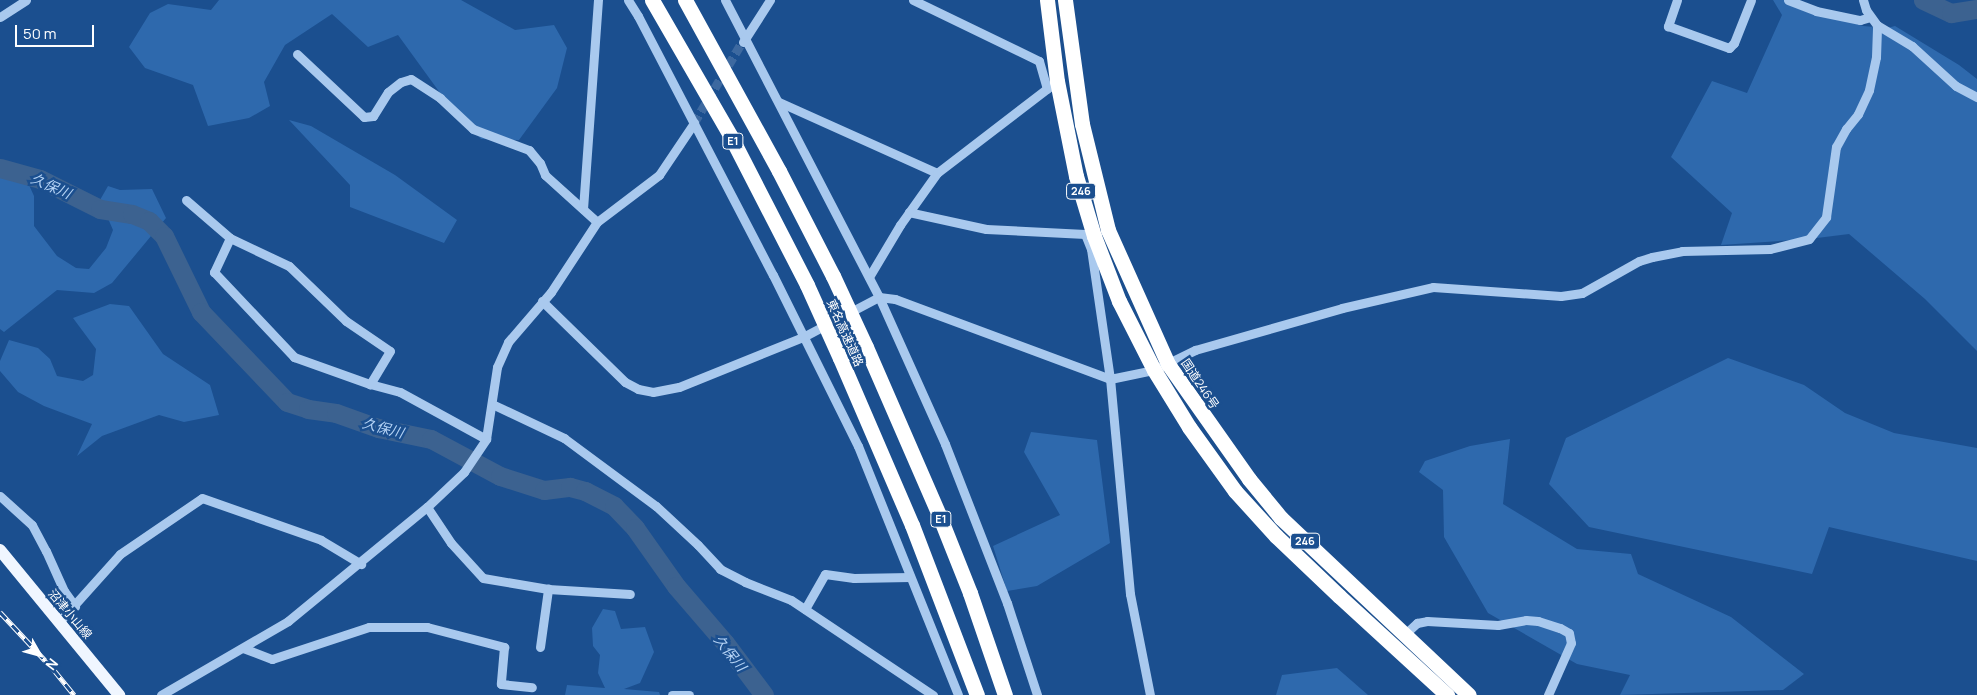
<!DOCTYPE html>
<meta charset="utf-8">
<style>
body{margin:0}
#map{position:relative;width:1977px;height:695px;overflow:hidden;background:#1b4f8f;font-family:Manrope,"Noto Sans JP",sans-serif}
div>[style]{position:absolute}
.green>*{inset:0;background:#2e69ad}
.river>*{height:19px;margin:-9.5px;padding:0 9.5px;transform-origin:9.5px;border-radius:9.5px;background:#3c6290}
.minor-tunnel>*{height:9px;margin-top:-4.5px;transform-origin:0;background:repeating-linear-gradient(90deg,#3d69a0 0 9px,transparent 0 13.5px)}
.minor>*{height:9px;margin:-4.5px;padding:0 4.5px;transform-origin:4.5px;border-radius:4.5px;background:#a9c9ee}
.major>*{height:12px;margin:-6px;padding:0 6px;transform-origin:6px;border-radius:6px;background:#f0f6ff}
.highway>*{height:15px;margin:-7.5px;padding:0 7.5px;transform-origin:7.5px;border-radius:7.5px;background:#fff}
.rail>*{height:5px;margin-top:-2.5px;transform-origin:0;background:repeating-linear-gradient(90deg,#1b4f8f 0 9px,#fff 0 18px);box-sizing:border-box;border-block:1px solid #fff}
.highway-bridge>*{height:15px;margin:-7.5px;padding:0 7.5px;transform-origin:7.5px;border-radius:7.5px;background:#fff}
span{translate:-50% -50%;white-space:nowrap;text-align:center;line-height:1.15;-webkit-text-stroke:5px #1b4f8f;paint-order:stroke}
.shield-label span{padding:1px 4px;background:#1b4f8f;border:1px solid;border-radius:4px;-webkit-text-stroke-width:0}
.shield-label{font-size:11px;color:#fff;font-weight:700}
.street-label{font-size:12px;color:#fff}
.water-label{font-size:14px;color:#b5d3f5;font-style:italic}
.north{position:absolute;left:15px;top:630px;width:50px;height:50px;-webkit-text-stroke:4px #1b4f8f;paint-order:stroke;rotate:128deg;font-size:14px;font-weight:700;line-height:20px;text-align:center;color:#fff}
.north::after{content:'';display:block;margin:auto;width:18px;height:22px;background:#fff;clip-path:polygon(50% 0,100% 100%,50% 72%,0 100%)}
.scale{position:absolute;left:15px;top:25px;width:79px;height:22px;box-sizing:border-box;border:2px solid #fff;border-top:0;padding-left:6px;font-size:15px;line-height:18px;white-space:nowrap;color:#fff;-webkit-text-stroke:4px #1b4f8f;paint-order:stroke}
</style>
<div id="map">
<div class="green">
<div style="clip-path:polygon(219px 0,461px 0,515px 30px,554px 25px,567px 48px,557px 88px,519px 140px,481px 139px,451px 108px,398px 35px,368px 47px,332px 14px,285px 45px,264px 82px,270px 106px,249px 118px,208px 126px,193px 85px,145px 68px,129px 47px,150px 13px,168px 4px,211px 10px)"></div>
<div style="clip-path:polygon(1773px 0,1791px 0,1863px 26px,1887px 28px,1895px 26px,1959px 65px,1977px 79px,1977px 351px,1925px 299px,1849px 234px,1809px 239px,1721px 245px,1732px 213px,1671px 157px,1712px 81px,1747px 93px,1782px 15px)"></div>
<div style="clip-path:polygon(289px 120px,311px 126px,395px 175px,457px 220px,444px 243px,350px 207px,350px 185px)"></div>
<div style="clip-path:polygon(0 177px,29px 185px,34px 196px,34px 226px,57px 256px,76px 268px,89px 269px,106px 248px,113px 230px,100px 200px,108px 186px,120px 190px,152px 189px,166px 218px,112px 283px,94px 293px,57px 290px,4px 332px,0 329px)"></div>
<div style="clip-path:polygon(110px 304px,129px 306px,163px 354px,210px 385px,219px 415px,184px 422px,159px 415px,102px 436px,77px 456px,92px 424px,44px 406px,18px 392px,0 371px,0 361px,9px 340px,38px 348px,50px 359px,57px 376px,83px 381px,93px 375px,96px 349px,73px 318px)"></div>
<div style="clip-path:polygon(1728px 358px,1804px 385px,1845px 413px,1894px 433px,1977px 448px,1977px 561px,1829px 527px,1812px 574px,1589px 527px,1549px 484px,1566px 438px)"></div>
<div style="clip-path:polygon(1031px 432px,1097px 440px,1110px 543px,1037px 586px,1007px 591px,993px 546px,1060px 515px,1024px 452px)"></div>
<div style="clip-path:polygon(1510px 439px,1503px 504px,1577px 549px,1631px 554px,1638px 574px,1731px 617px,1804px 674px,1783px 690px,1620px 695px,1630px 675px,1577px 664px,1488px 613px,1444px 537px,1443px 490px,1419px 472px,1425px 461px,1470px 446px)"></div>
<div style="clip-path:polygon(603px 609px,615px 611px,621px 629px,645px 627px,654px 652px,640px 683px,624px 689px,659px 692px,660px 695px,565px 695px,567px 685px,605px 688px,598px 673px,600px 655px,593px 646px,592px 628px)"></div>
<div style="clip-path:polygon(1337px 668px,1368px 695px,1276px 695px,1282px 675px)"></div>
</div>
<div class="river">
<div style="left:1923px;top:0;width:31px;rotate:25deg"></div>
<div style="left:1951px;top:13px;width:26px;rotate:-9deg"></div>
<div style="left:0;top:168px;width:41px;rotate:15.4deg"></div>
<div style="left:40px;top:179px;width:67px;rotate:26.6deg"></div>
<div style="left:100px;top:209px;width:32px;rotate:9deg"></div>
<div style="left:132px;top:214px;width:18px;rotate:22deg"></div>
<div style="left:149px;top:221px;width:21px;rotate:45deg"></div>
<div style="left:164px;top:236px;width:85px;rotate:64deg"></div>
<div style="left:201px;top:312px;width:124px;rotate:46.3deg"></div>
<div style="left:287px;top:402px;width:22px;rotate:18deg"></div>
<div style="left:308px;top:409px;width:28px;rotate:8deg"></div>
<div style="left:336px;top:413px;width:45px;rotate:19.7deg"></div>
<div style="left:378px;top:428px;width:54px;rotate:11.7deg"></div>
<div style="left:431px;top:439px;width:78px;rotate:28.2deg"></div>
<div style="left:500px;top:476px;width:46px;rotate:17.7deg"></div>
<div style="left:544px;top:490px;width:26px;rotate:-7deg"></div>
<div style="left:570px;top:487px;width:16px;rotate:15deg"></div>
<div style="left:585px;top:491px;width:33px;rotate:27deg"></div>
<div style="left:614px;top:506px;width:30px;rotate:46deg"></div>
<div style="left:635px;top:528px;width:71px;rotate:54.7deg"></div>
<div style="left:676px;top:586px;width:75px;rotate:49.3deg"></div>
<div style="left:725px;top:643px;width:65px;rotate:53.1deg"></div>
</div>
<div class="minor-tunnel">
<div style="left:694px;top:123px;width:94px;rotate:-59.3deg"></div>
</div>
<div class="minor">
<div style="left:628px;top:0;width:19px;rotate:58deg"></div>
<div style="left:638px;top:16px;width:292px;rotate:62.5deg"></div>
<div style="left:773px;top:275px;width:191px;rotate:63.6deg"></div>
<div style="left:858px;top:446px;width:268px;rotate:68.1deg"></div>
<div style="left:725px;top:0;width:335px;rotate:62.6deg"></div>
<div style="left:879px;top:297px;width:161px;rotate:65.8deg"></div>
<div style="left:945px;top:444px;width:171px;rotate:68.7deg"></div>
<div style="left:1007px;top:603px;width:97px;rotate:71.9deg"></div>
<div style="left:913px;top:0;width:140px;rotate:25.8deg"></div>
<div style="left:1039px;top:61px;width:29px;rotate:74deg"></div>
<div style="left:1677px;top:0;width:28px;rotate:109deg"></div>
<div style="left:1668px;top:26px;width:65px;rotate:19.8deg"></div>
<div style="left:1729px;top:48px;width:7px;rotate:-45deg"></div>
<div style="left:1734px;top:43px;width:46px;rotate:-68.4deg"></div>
<div style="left:1788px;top:0;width:30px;rotate:21deg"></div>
<div style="left:1816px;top:11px;width:45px;rotate:11.6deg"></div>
<div style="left:1860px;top:20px;width:10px;rotate:-17deg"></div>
<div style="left:1863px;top:0;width:10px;rotate:73deg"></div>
<div style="left:1866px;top:10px;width:19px;rotate:54deg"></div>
<div style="left:1877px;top:25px;width:41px;rotate:31deg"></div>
<div style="left:1912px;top:46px;width:59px;rotate:42.3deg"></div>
<div style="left:1956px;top:86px;width:24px;rotate:28deg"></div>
<div style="left:0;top:17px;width:31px;rotate:-33deg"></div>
<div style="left:743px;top:42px;width:50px;rotate:-57.3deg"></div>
<div style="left:297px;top:54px;width:92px;rotate:43.2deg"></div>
<div style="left:364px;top:117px;width:9px;rotate:-6deg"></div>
<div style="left:373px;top:116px;width:28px;rotate:-58deg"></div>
<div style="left:388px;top:92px;width:16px;rotate:-38deg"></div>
<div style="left:401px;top:82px;width:10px;rotate:-17deg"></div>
<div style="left:411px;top:79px;width:35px;rotate:33deg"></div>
<div style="left:440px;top:98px;width:45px;rotate:43.2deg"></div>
<div style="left:473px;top:129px;width:60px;rotate:20.6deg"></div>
<div style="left:529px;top:150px;width:17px;rotate:50deg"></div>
<div style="left:540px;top:163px;width:13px;rotate:67deg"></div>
<div style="left:545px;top:175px;width:70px;rotate:42.1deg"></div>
<div style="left:779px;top:102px;width:173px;rotate:24.2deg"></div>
<div style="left:186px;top:200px;width:58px;rotate:40.8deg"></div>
<div style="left:230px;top:238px;width:65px;rotate:25.4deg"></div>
<div style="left:289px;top:266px;width:79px;rotate:44deg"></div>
<div style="left:346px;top:321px;width:53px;rotate:34.3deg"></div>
<div style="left:390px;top:351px;width:39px;rotate:121deg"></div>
<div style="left:583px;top:209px;width:210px;rotate:-85.9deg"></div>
<div style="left:230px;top:238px;width:38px;rotate:115deg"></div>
<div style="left:214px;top:272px;width:117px;rotate:46.7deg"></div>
<div style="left:294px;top:357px;width:81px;rotate:19.6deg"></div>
<div style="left:370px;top:384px;width:31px;rotate:15deg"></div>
<div style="left:400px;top:392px;width:98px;rotate:28.7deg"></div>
<div style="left:869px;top:277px;width:61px;rotate:-59.2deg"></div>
<div style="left:900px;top:225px;width:64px;rotate:-54.6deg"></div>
<div style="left:937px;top:173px;width:151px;rotate:-37.5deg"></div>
<div style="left:542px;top:301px;width:116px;rotate:44.3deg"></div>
<div style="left:625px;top:382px;width:15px;rotate:28deg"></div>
<div style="left:638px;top:389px;width:15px;rotate:11deg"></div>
<div style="left:653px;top:392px;width:26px;rotate:-11deg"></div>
<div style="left:679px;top:387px;width:134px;rotate:-22deg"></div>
<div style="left:803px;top:337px;width:86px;rotate:-27.8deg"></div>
<div style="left:879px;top:297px;width:16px;rotate:7deg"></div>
<div style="left:895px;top:299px;width:229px;rotate:20.4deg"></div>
<div style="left:1110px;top:379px;width:131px;rotate:-98.3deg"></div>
<div style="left:1091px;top:249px;width:16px;rotate:-112deg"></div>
<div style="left:1085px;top:234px;width:99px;rotate:-177.1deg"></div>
<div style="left:986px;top:229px;width:79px;rotate:-167.6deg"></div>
<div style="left:492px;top:404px;width:80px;rotate:25.3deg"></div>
<div style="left:564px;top:438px;width:114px;rotate:36.5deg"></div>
<div style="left:656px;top:506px;width:57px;rotate:42.9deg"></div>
<div style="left:698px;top:545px;width:33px;rotate:47deg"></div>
<div style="left:720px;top:569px;width:28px;rotate:27deg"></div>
<div style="left:745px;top:582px;width:49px;rotate:21.4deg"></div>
<div style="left:791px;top:600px;width:171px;rotate:33.8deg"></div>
<div style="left:0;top:496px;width:43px;rotate:42.2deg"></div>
<div style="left:32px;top:525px;width:30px;rotate:62deg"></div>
<div style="left:46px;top:551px;width:44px;rotate:65.8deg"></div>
<div style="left:64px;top:591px;width:19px;rotate:54deg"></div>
<div style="left:427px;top:507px;width:43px;rotate:56.3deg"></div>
<div style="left:451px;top:543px;width:47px;rotate:47.6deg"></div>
<div style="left:483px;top:578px;width:66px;rotate:9.6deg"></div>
<div style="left:548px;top:589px;width:82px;rotate:3.5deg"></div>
<div style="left:805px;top:609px;width:40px;rotate:-60.3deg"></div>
<div style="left:825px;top:574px;width:29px;rotate:8deg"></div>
<div style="left:854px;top:578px;width:56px;rotate:-1deg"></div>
<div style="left:59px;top:622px;width:91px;rotate:-48.1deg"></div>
<div style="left:120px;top:554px;width:99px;rotate:-34.3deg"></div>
<div style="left:202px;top:498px;width:126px;rotate:19.4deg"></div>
<div style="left:321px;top:540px;width:47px;rotate:31deg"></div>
<div style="left:1404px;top:635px;width:18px;rotate:-43deg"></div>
<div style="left:1417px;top:623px;width:10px;rotate:-11deg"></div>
<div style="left:1427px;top:621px;width:71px;rotate:3.2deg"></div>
<div style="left:1498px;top:625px;width:28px;rotate:-10deg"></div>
<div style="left:1526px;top:620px;width:12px;rotate:5deg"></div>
<div style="left:1538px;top:621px;width:23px;rotate:18deg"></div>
<div style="left:1560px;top:628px;width:10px;rotate:29deg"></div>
<div style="left:1569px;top:633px;width:10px;rotate:79deg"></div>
<div style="left:1571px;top:643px;width:57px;rotate:113.9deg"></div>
<div style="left:540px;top:647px;width:59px;rotate:-82.1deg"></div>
<div style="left:243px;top:648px;width:31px;rotate:21deg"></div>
<div style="left:272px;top:659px;width:102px;rotate:-18.3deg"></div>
<div style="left:369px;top:627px;width:58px"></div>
<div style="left:427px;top:627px;width:80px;rotate:14.6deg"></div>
<div style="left:504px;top:647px;width:37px;rotate:95deg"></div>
<div style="left:501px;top:684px;width:31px;rotate:6deg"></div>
<div style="left:161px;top:695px;width:147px;rotate:-30.2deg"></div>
<div style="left:288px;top:621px;width:180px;rotate:-39.4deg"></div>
<div style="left:427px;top:507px;width:51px;rotate:-43.4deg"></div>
<div style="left:464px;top:472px;width:40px;rotate:-56deg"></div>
<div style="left:486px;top:439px;width:73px;rotate:-81.3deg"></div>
<div style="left:497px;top:367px;width:27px;rotate:-66deg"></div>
<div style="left:508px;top:342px;width:66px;rotate:-49.3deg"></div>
<div style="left:551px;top:292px;width:84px;rotate:-56.7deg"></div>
<div style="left:597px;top:222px;width:78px;rotate:-37.2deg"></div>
<div style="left:659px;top:175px;width:63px;rotate:-56.1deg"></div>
<div style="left:672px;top:695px;width:17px"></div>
<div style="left:1150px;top:695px;width:103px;rotate:-101.2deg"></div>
<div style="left:1130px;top:594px;width:216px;rotate:-95.3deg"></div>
<div style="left:1110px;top:379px;width:45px;rotate:-11.6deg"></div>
<div style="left:1154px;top:370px;width:46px;rotate:-26deg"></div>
<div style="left:1195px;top:350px;width:153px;rotate:-15.9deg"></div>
<div style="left:1342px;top:308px;width:93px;rotate:-13deg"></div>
<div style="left:1433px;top:287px;width:128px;rotate:4deg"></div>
<div style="left:1561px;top:296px;width:21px;rotate:-8deg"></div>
<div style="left:1582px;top:293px;width:65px;rotate:-29.3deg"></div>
<div style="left:1639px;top:261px;width:14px;rotate:-17deg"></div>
<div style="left:1652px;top:257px;width:31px;rotate:-11deg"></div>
<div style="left:1682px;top:251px;width:88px;rotate:-1.3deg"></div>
<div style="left:1770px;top:249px;width:40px;rotate:-14.4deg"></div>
<div style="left:1809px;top:239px;width:28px;rotate:-52deg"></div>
<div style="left:1826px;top:217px;width:71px;rotate:-81.9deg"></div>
<div style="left:1836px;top:147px;width:21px;rotate:-61deg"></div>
<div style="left:1846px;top:129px;width:19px;rotate:-51deg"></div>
<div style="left:1858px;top:114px;width:26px;rotate:-65deg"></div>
<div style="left:1869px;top:90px;width:34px;rotate:-78deg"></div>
<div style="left:1876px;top:57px;width:32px;rotate:-88deg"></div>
</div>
<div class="major">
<div style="left:0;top:550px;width:188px;rotate:50.6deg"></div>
</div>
<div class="highway">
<div style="left:652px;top:0;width:158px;rotate:60deg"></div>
<div style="left:731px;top:137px;width:166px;rotate:62.8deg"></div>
<div style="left:685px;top:0;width:195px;rotate:61.2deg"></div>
<div style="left:779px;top:171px;width:118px;rotate:62.8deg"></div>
<div style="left:1047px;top:0;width:82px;rotate:83deg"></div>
<div style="left:1057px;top:81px;width:97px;rotate:78.7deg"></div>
<div style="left:1076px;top:176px;width:63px;rotate:73.3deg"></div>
<div style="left:1094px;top:236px;width:70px;rotate:69deg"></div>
<div style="left:1119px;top:301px;width:77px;rotate:63.1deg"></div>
<div style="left:1154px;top:370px;width:67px;rotate:58.4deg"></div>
<div style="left:1189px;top:427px;width:79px;rotate:54.3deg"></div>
<div style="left:1235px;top:491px;width:61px;rotate:47.7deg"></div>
<div style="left:1276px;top:536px;width:87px;rotate:43.6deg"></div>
<div style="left:1339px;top:596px;width:147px;rotate:42.5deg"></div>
<div style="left:1065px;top:0;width:125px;rotate:82.2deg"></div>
<div style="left:1082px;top:124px;width:109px;rotate:76.2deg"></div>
<div style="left:1108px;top:230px;width:147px;rotate:65.9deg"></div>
<div style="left:1168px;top:364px;width:141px;rotate:54.8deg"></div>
<div style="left:1249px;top:479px;width:50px;rotate:50.6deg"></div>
<div style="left:1281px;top:518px;width:258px;rotate:43.3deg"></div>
<div style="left:866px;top:347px;width:183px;rotate:66.5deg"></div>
<div style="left:939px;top:515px;width:84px;rotate:68.3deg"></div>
<div style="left:970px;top:593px;width:108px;rotate:71.1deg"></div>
<div style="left:840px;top:358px;width:182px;rotate:66.7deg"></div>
<div style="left:912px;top:525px;width:182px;rotate:69.1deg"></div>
</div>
<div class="rail">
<div style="left:0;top:612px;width:79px;rotate:47deg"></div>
<div style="left:54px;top:670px;width:32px;rotate:51deg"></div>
</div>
<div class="highway-bridge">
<div style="left:833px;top:276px;width:78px;rotate:65.1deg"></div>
<div style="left:807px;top:285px;width:80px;rotate:65.7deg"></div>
</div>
<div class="shield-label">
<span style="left:733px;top:141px">E1</span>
<span style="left:1081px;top:191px">246</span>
<span style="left:941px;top:519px">E1</span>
<span style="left:1305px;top:541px">246</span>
</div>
<div class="street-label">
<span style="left:845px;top:333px;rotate:66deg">東名高速道路</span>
<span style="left:1200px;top:384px;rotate:56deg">国道246号</span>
<span style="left:70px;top:614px;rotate:50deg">沼津小山線</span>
</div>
<div class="water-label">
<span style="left:51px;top:186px;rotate:24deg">久保川</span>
<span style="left:383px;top:428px;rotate:15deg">久保川</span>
<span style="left:730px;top:653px;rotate:51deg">久保川</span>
</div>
<div class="north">N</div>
<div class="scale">50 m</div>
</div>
